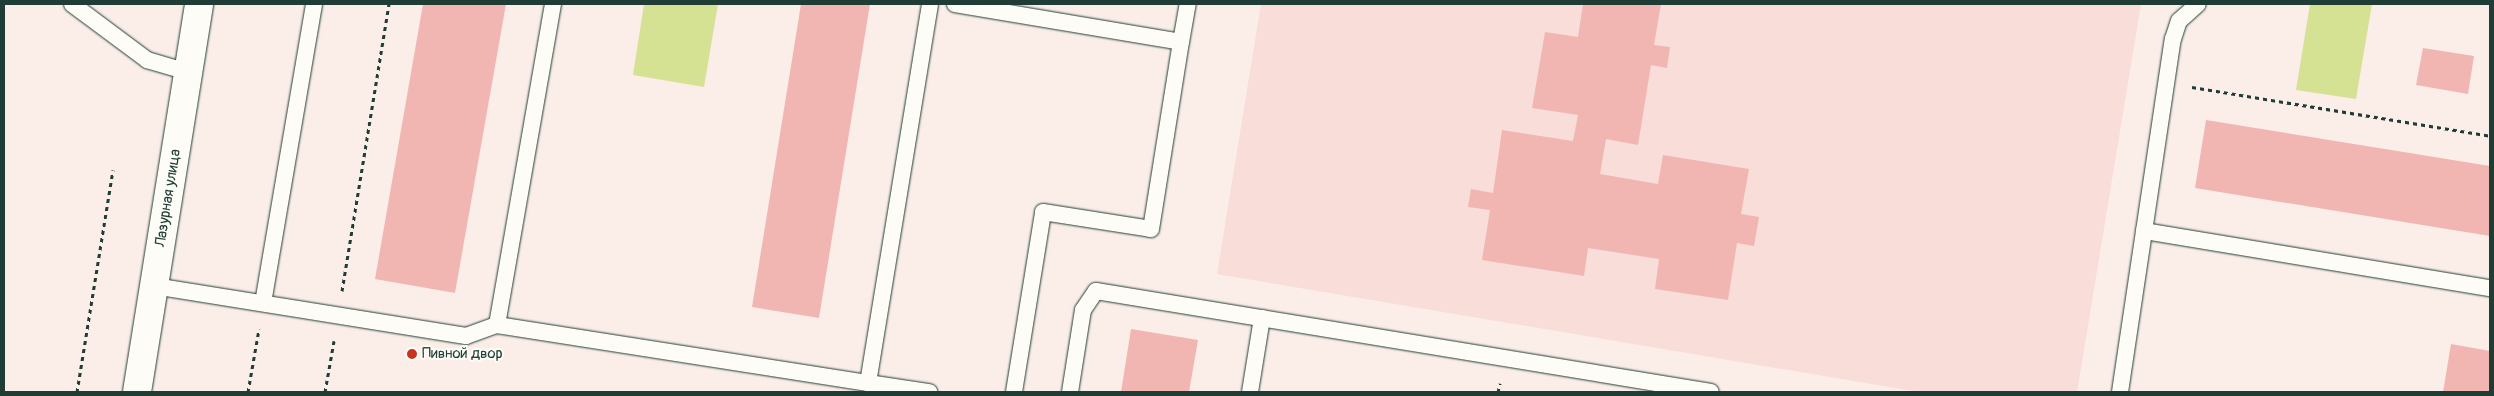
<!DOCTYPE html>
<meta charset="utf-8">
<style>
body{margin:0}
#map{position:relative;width:2494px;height:396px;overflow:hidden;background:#fbeee9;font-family:Pangolin,sans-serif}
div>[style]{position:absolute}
.built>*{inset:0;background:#f8ddd8}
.green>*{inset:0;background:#d5e193}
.building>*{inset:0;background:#f1b6b2}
.path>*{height:3px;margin-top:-1.5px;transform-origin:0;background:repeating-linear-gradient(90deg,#1f3d34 0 4px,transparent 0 8px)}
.roads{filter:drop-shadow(0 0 1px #1f3d34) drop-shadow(0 0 1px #1f3d34)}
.service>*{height:16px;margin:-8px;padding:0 8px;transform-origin:8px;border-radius:8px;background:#fdfcf7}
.minor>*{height:28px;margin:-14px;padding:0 14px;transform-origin:14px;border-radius:14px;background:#fdfcf7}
.dots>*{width:14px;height:14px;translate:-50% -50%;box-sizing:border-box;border:2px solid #fdfcf7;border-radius:50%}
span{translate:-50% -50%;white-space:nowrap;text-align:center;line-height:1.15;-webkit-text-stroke:4px #fdfcf7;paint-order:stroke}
.street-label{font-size:15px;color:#1f3d34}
.poi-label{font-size:15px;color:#1f3d34}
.left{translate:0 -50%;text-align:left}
.frame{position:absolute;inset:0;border:5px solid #1f3d34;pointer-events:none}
</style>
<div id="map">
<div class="built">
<div style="clip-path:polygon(1261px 4px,2141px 4px,2077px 392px,1919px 392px,1217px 274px)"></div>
</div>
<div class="green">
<div style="clip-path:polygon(644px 4px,718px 4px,704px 87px,633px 75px)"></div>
<div style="clip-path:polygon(2310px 4px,2372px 4px,2356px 99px,2296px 90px)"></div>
</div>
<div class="building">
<div style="clip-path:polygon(423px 4px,506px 4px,455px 293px,375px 279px)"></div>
<div style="clip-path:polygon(801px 4px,870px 4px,819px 318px,752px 307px)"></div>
<div style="clip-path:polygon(1583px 4px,1661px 4px,1654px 45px,1670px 47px,1667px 68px,1651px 65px,1638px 145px,1606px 139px,1600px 174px,1658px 184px,1663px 155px,1749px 169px,1741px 214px,1759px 217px,1754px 246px,1737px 243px,1728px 300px,1655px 289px,1659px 259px,1588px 248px,1584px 276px,1482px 260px,1490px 210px,1468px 207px,1471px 189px,1493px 193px,1502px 130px,1573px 141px,1578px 115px,1532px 108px,1545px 32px,1578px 37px)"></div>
<div style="clip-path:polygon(2423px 48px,2474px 56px,2468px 94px,2416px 85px)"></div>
<div style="clip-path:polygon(2206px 120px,2490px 166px,2490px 236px,2195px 188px)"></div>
<div style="clip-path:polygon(1131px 329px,1198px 340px,1189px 392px,1121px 392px)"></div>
<div style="clip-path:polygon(2451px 344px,2490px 351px,2490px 392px,2443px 392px)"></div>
</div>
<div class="path">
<div style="left:2192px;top:87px;width:302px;rotate:9.3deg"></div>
<div style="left:342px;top:291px;width:291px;rotate:-80.7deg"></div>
<div style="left:77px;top:392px;width:225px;rotate:-80.8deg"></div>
<div style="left:248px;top:392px;width:64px;rotate:-80.1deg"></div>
<div style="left:325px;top:392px;width:52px;rotate:-80deg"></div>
<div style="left:1498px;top:392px;width:9px;rotate:-77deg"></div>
</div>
<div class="roads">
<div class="service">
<div style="left:72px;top:4px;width:94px;rotate:36.7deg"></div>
<div style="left:147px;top:60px;width:43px;rotate:16.3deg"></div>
<div style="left:955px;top:4px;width:229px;rotate:9.5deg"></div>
<div style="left:1181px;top:42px;width:39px;rotate:-80deg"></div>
<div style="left:2144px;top:231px;width:351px;rotate:9.4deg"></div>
<div style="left:154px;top:286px;width:316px;rotate:9.1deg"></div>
<div style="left:466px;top:336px;width:33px;rotate:-20deg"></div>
<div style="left:497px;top:325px;width:376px;rotate:8.9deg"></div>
<div style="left:868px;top:383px;width:384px;rotate:-80.7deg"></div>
<div style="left:263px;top:303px;width:303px;rotate:-80.3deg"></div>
<div style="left:497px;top:325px;width:326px;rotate:-80.1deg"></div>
<div style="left:868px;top:383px;width:62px;rotate:8.4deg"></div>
<div style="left:1014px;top:392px;width:182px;rotate:-80.8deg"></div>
<div style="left:1043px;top:212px;width:109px;rotate:8.9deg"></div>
<div style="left:1151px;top:229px;width:189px;rotate:-80.9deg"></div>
<div style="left:1070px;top:392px;width:83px;rotate:-81deg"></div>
<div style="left:1083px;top:310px;width:23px;rotate:-56deg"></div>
<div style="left:1096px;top:291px;width:623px;rotate:9.33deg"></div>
<div style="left:1250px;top:392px;width:75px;rotate:-80.8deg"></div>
<div style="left:2120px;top:392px;width:357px;rotate:-81.5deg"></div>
<div style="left:2173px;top:39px;width:19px;rotate:-72deg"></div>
<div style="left:2179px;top:21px;width:25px;rotate:-42deg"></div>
</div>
<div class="minor">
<div style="left:137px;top:392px;width:393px;rotate:-80.9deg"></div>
</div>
</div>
<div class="dots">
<div style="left:412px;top:354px;background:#c8321e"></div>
</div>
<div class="street-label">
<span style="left:168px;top:198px;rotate:-81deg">Лазурная улица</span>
</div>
<div class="poi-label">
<span class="left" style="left:422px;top:354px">Пивной двор</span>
</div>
<div class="frame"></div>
</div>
